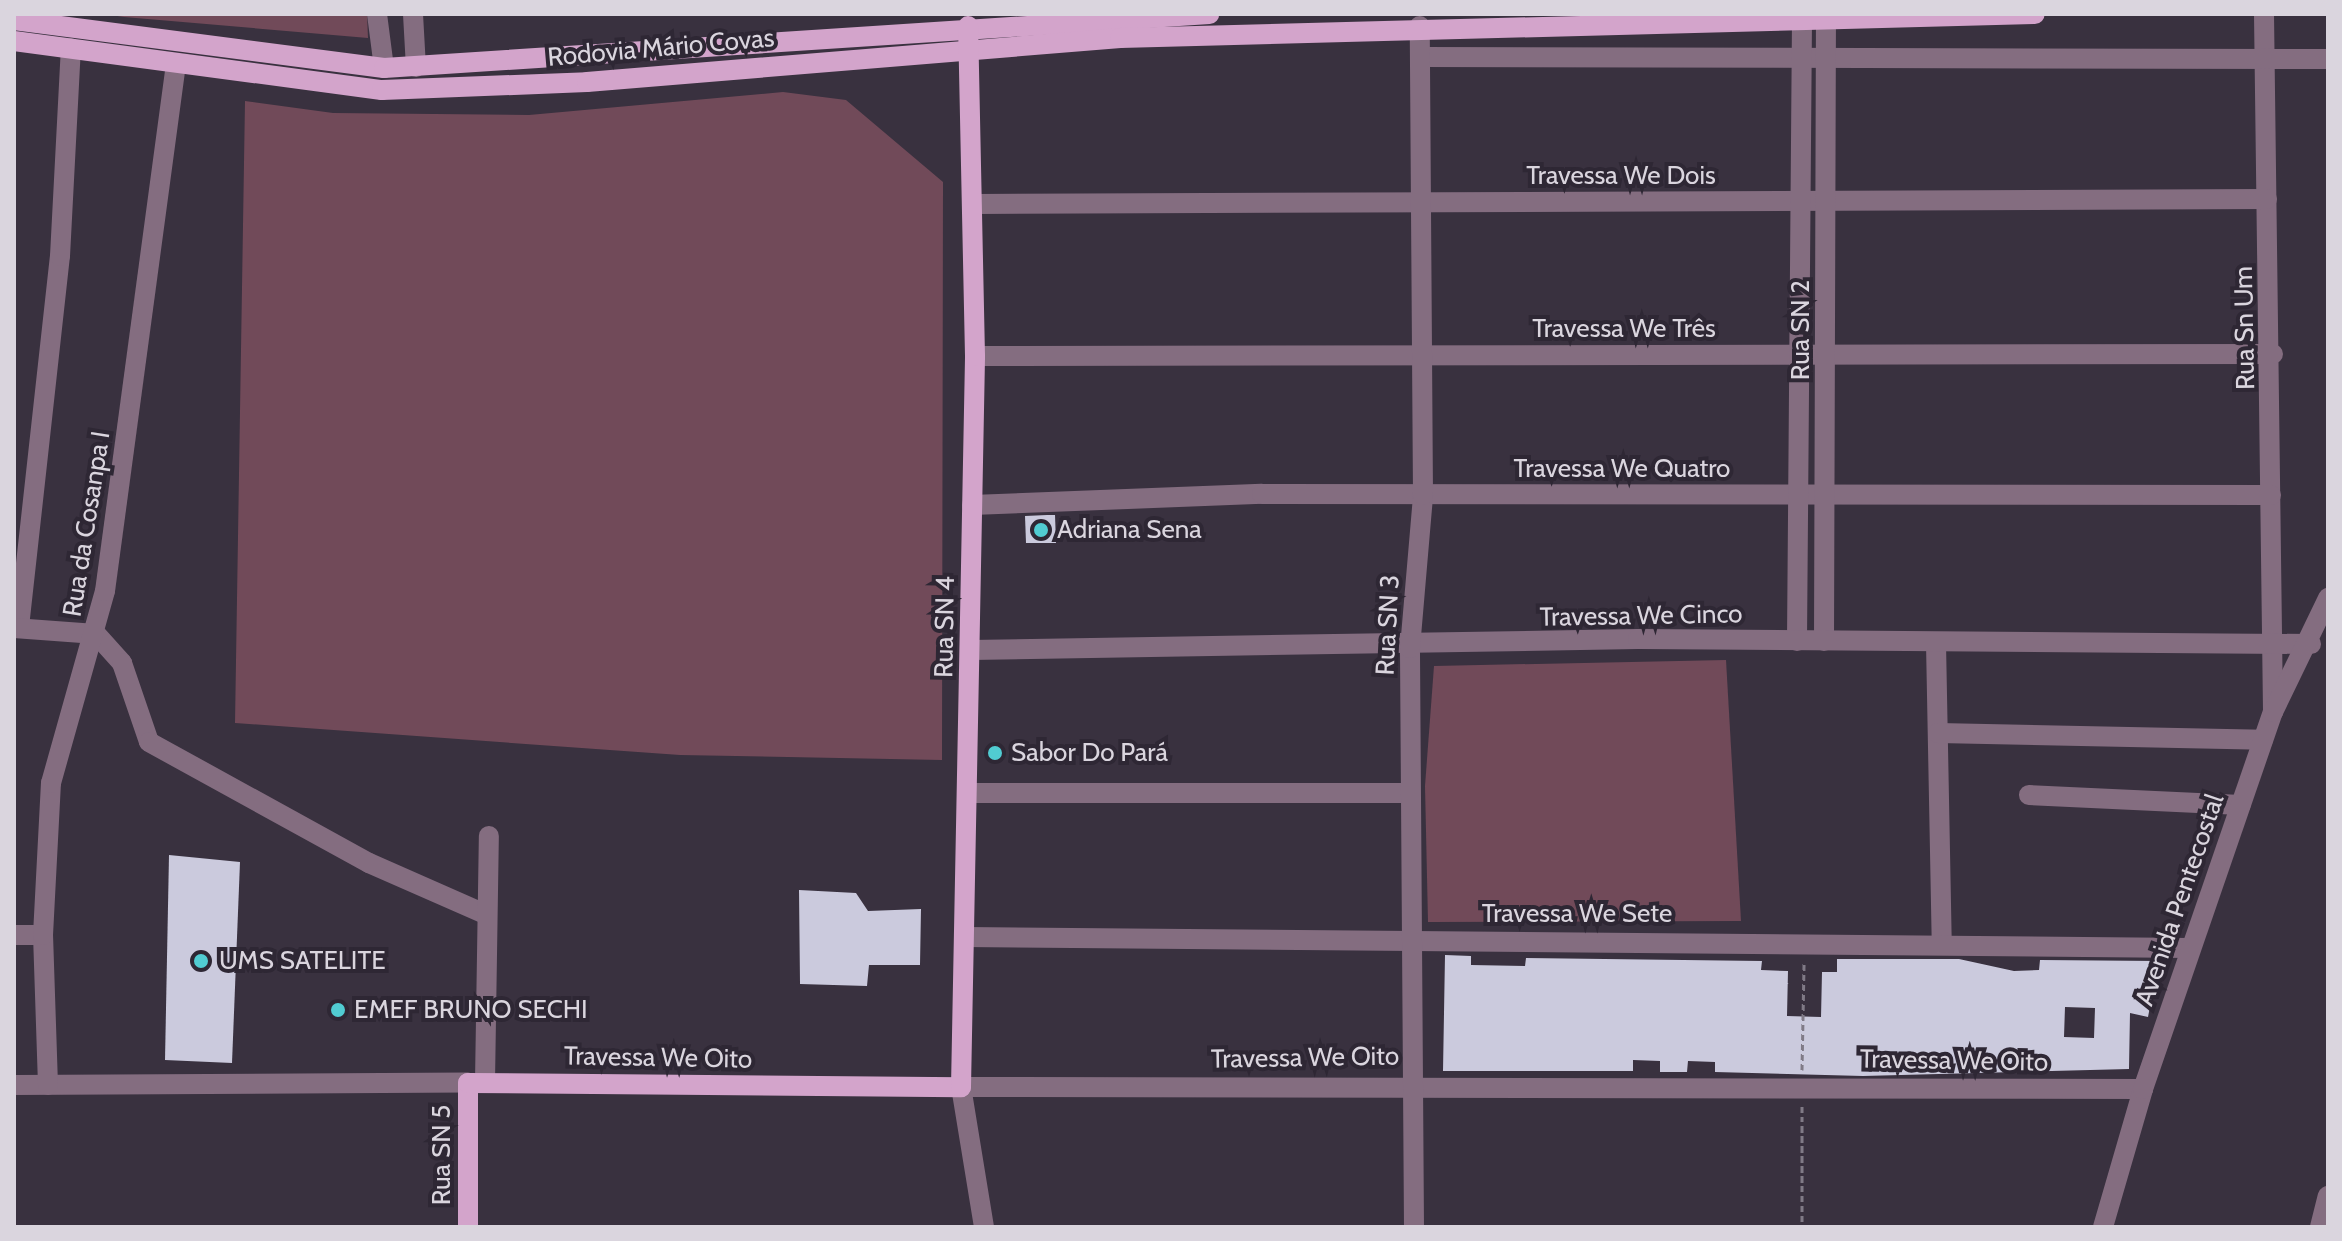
<!DOCTYPE html>
<meta charset="utf-8">
<style>
body{margin:0}
#map{position:relative;width:2342px;height:1241px;overflow:hidden;background:#39313f;font-family:Cabin,sans-serif}
div>[style]{position:absolute}
.green>*{inset:0;background:#714a59}
.building>*{inset:0;background:#cbcadd}
.path>*{height:3px;margin-top:-1.5px;transform-origin:0;background:repeating-linear-gradient(90deg,#807a86 0 6px,transparent 0 10px)}
.minor>*{height:20px;margin:-10px;padding:0 10px;transform-origin:10px;border-radius:10px;background:#846d80}
.major>*{height:20px;margin:-10px;padding:0 10px;transform-origin:10px;border-radius:10px;background:#d3a4cb}
.dots>*{width:22px;height:22px;translate:-50% -50%;box-sizing:border-box;border:4px solid #2e2734;border-radius:50%}
span{translate:-50% -50%;white-space:nowrap;text-align:center;line-height:1.15;-webkit-text-stroke:8px #2e2734;paint-order:stroke}
.street-label{font-size:26px;color:#dad5de}
.poi-label{font-size:26px;color:#dad5de}
.left{translate:0 -50%;text-align:left}
.frame{position:absolute;inset:0;border:16px solid #dad5de;pointer-events:none}
</style>
<div id="map">
<div class="green">
<div style="clip-path:polygon(104px 14px,367px 14px,368px 38px,124px 17px)"></div>
<div style="clip-path:polygon(783px 92px,846px 100px,943px 182px,942px 760px,680px 755px,235px 723px,245px 101px,333px 113px,529px 115px)"></div>
<div style="clip-path:polygon(1726px 660px,1741px 921px,1428px 922px,1425px 786px,1434px 666px)"></div>
</div>
<div class="building">
<div style="clip-path:polygon(1047px 515px,1055px 515px,1056px 543px,1026px 543px,1025px 516px)"></div>
<div style="clip-path:polygon(169px 855px,240px 862px,232px 1063px,165px 1060px)"></div>
<div style="clip-path:polygon(799px 890px,856px 893px,868px 911px,921px 909px,920px 965px,869px 965px,867px 986px,800px 984px)"></div>
<div style="clip-path:polygon(evenodd,1445px 955px,1471px 956px,1471px 965px,1525px 966px,1526px 958px,1762px 961px,1761px 970px,1788px 971px,1787px 1016px,1821px 1017px,1822px 972px,1837px 972px,1837px 959px,1959px 959px,2014px 971px,2039px 970px,2040px 960px,2159px 961px,2148px 1017px,2130px 1013px,2129px 1069px,1863px 1076px,1715px 1072px,1715px 1062px,1688px 1061px,1687px 1072px,1660px 1072px,1660px 1061px,1633px 1060px,1633px 1071px,1443px 1071px,1445px 955px,2065px 1007px,2095px 1008px,2094px 1038px,2064px 1037px,2065px 1007px)"></div>
</div>
<div class="path">
<div style="left:1802px;top:1070px;width:108px;rotate:-88.9deg"></div>
<div style="left:1802px;top:1106px;width:121px;rotate:90deg"></div>
</div>
<div class="minor">
<div style="left:377px;top:14px;width:54px;rotate:82.6deg"></div>
<div style="left:413px;top:14px;width:53px;rotate:86.8deg"></div>
<div style="left:2264px;top:14px;width:698px;rotate:89.26deg"></div>
<div style="left:1422px;top:57px;width:906px;rotate:0.13deg"></div>
<div style="left:975px;top:204px;width:1292px;rotate:-0.22deg"></div>
<div style="left:975px;top:356px;width:1298px;rotate:-0.09deg"></div>
<div style="left:972px;top:505px;width:290px;rotate:-2.2deg"></div>
<div style="left:1262px;top:494px;width:1009px;rotate:0.06deg"></div>
<div style="left:19px;top:627px;width:373px;rotate:-83.7deg"></div>
<div style="left:60px;top:256px;width:208px;rotate:-87deg"></div>
<div style="left:14px;top:628px;width:82px;rotate:4.2deg"></div>
<div style="left:96px;top:634px;width:39px;rotate:48deg"></div>
<div style="left:122px;top:663px;width:83px;rotate:71.1deg"></div>
<div style="left:149px;top:742px;width:251px;rotate:28.8deg"></div>
<div style="left:369px;top:863px;width:127px;rotate:23.7deg"></div>
<div style="left:1797px;top:641px;width:621px;rotate:-89.54deg"></div>
<div style="left:1824px;top:641px;width:621px;rotate:-89.82deg"></div>
<div style="left:1936px;top:643px;width:301px;rotate:88.9deg"></div>
<div style="left:971px;top:650px;width:667px;rotate:-0.94deg"></div>
<div style="left:1638px;top:639px;width:673px;rotate:0.43deg"></div>
<div style="left:1938px;top:733px;width:325px;rotate:1.2deg"></div>
<div style="left:967px;top:793px;width:443px"></div>
<div style="left:2029px;top:795px;width:212px;rotate:2.7deg"></div>
<div style="left:14px;top:935px;width:29px"></div>
<div style="left:964px;top:937px;width:1226px;rotate:0.51deg"></div>
<div style="left:485px;top:1082px;width:246px;rotate:-89.1deg"></div>
<div style="left:14px;top:1085px;width:454px;rotate:-0.3deg"></div>
<div style="left:48px;top:1085px;width:150px;rotate:-91.9deg"></div>
<div style="left:43px;top:935px;width:152px;rotate:-87deg"></div>
<div style="left:51px;top:783px;width:199px;rotate:-74.3deg"></div>
<div style="left:105px;top:591px;width:532px;rotate:-82.33deg"></div>
<div style="left:984px;top:1227px;width:142px;rotate:-99.3deg"></div>
<div style="left:961px;top:1087px;width:1182px;rotate:0.1deg"></div>
<div style="left:1414px;top:1227px;width:579px;rotate:-90.4deg"></div>
<div style="left:1410px;top:648px;width:154px;rotate:-85.1deg"></div>
<div style="left:1423px;top:495px;width:469px;rotate:-90.4deg"></div>
<div style="left:2103px;top:1227px;width:144px;rotate:-73.8deg"></div>
<div style="left:2143px;top:1089px;width:399px;rotate:-71deg"></div>
<div style="left:2273px;top:712px;width:127px;rotate:-64.2deg"></div>
<div style="left:2320px;top:1227px;width:32px;rotate:-76deg"></div>
</div>
<div class="major">
<div style="left:14px;top:20px;width:373px;rotate:7.4deg"></div>
<div style="left:384px;top:68px;width:827px;rotate:-3.74deg"></div>
<div style="left:14px;top:41px;width:371px;rotate:7.6deg"></div>
<div style="left:382px;top:90px;width:205px;rotate:-2.2deg"></div>
<div style="left:587px;top:82px;width:535px;rotate:-4.72deg"></div>
<div style="left:1120px;top:38px;width:915px;rotate:-1.5deg"></div>
<div style="left:468px;top:1227px;width:144px;rotate:-90deg"></div>
<div style="left:468px;top:1083px;width:493px;rotate:0.5deg"></div>
<div style="left:961px;top:1087px;width:731px;rotate:-88.9deg"></div>
<div style="left:975px;top:356px;width:330px;rotate:-91.2deg"></div>
</div>
<div class="dots">
<div style="left:1041px;top:530px;background:#51ccd2"></div>
<div style="left:995px;top:753px;background:#51ccd2"></div>
<div style="left:201px;top:961px;background:#51ccd2"></div>
<div style="left:338px;top:1010px;background:#51ccd2"></div>
</div>
<div class="street-label">
<span style="left:661px;top:48px;rotate:-5deg">Rodovia Mário Covas</span>
<span style="left:1621px;top:176px">Travessa We Dois</span>
<span style="left:2245px;top:328px;rotate:-91deg">Rua Sn Um</span>
<span style="left:1624px;top:329px">Travessa We Três</span>
<span style="left:1801px;top:330px;rotate:-90deg">Rua SN 2</span>
<span style="left:1622px;top:469px">Travessa We Quatro</span>
<span style="left:87px;top:524px;rotate:-81deg">Rua da Cosanpa I</span>
<span style="left:1641px;top:616px;rotate:-1deg">Travessa We Cinco</span>
<span style="left:1388px;top:625px;rotate:-87deg">Rua SN 3</span>
<span style="left:945px;top:627px;rotate:-89deg">Rua SN 4</span>
<span style="left:2180px;top:900px;rotate:-71deg">Avenida Pentecostal</span>
<span style="left:1577px;top:914px">Travessa We Sete</span>
<span style="left:658px;top:1058px;rotate:1deg">Travessa We Oito</span>
<span style="left:1305px;top:1058px;rotate:-1deg">Travessa We Oito</span>
<span style="left:1954px;top:1061px;rotate:1deg">Travessa We Oito</span>
<span style="left:442px;top:1155px;rotate:-90deg">Rua SN 5</span>
</div>
<div class="poi-label">
<span class="left" style="left:1057px;top:530px">Adriana Sena</span>
<span class="left" style="left:1011px;top:753px">Sabor Do Pará</span>
<span class="left" style="left:219px;top:961px">UMS SATELITE</span>
<span class="left" style="left:354px;top:1010px">EMEF BRUNO SECHI</span>
</div>
<div class="frame"></div>
</div>
